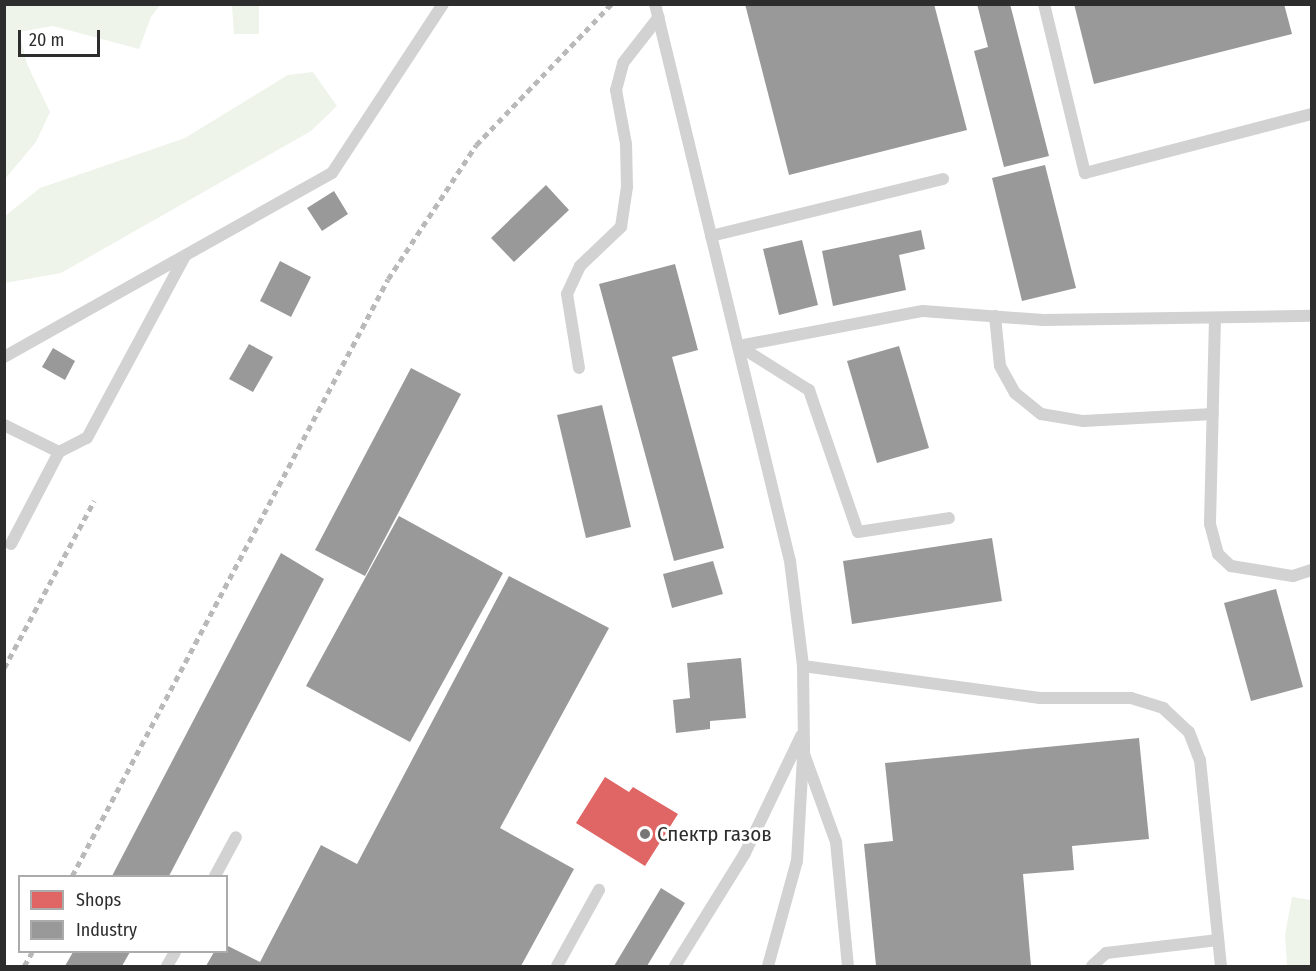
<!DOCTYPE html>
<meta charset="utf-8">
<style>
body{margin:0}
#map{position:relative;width:1316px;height:971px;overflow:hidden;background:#fff;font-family:"Fira Sans Condensed",sans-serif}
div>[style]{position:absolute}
.green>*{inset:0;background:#eef4ea}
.shops>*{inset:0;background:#e06666}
.industry>*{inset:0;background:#999}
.lane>*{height:12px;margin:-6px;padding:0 6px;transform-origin:6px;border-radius:6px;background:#d2d2d2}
.rail>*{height:4.5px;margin-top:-2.25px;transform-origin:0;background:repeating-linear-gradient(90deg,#b9b9b9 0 6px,transparent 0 10.5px)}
.dots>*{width:16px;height:16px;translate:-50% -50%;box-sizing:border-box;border:3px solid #fff;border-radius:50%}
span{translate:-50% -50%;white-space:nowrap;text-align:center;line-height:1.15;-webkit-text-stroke:6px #fff;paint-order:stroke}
.poi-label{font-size:21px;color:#2d2d2d}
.left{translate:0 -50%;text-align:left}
.frame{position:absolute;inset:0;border:6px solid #2d2d2d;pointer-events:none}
.legend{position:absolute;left:18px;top:875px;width:210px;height:78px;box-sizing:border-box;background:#fff;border:2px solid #ababab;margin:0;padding:8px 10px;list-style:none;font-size:18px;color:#2d2d2d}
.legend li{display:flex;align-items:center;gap:12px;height:30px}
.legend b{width:30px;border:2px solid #ababab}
.scale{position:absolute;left:18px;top:30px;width:82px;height:27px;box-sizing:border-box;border:3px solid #2d2d2d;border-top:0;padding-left:8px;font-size:18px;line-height:21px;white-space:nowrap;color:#2d2d2d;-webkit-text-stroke:4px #fff;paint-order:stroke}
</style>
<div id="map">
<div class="green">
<div style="clip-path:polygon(5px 4px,160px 5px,151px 17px,139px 49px,53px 26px,19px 32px,27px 64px,50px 112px,36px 142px,5px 179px)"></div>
<div style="clip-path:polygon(232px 5px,259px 5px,259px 34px,234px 34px)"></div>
<div style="clip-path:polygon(313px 72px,337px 106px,311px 131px,61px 273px,5px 283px,5px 216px,40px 188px,185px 138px,288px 75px)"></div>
<div style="clip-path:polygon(1292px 897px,1311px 900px,1311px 966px,1287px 966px,1285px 935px)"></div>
</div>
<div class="shops">
<div style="clip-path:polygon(605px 777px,629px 792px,633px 787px,678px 814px,645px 866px,576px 823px)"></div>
</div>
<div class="industry">
<div style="clip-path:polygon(745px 4px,934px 4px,967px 130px,789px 175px)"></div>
<div style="clip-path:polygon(977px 4px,1010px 4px,1049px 156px,1004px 167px,974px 51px,988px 47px)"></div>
<div style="clip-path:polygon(1074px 4px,1284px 4px,1292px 34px,1094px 84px)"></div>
<div style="clip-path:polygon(1045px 165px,1076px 288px,1022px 301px,992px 178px)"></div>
<div style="clip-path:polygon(546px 185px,569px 210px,514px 262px,491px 238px)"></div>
<div style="clip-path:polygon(334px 191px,348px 214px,322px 231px,307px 208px)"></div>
<div style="clip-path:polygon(921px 230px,925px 249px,899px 255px,906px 290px,833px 306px,822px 251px)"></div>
<div style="clip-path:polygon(802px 240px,818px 305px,779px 315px,763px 249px)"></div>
<div style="clip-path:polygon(280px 261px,311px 277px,291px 317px,260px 301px)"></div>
<div style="clip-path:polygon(675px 264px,698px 350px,672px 357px,724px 548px,674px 561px,599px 284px)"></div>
<div style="clip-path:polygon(249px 344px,273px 357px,253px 392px,229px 379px)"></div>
<div style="clip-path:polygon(899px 346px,929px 448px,877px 463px,847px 361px)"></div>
<div style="clip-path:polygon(53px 348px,75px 361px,65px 380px,42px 367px)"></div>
<div style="clip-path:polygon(411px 368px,461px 394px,365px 576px,315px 550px)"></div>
<div style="clip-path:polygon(602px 405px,631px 527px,586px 538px,557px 415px)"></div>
<div style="clip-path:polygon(399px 516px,503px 573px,410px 742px,306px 686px)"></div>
<div style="clip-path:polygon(992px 538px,1002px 601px,852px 624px,843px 561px)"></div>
<div style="clip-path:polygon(281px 553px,324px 579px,169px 876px,112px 876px)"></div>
<div style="clip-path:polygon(713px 561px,723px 594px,672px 608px,663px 574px)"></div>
<div style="clip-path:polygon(509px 576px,609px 628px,500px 828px,574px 869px,521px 966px,206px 966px,214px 952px,226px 952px,226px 945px,260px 962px,321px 845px,357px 864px)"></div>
<div style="clip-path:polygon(1276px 589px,1303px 687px,1251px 701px,1224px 603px)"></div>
<div style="clip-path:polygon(741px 658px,746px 718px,710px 721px,710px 729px,676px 733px,673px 700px,690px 698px,687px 663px)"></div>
<div style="clip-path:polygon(1139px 738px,1149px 839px,1072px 846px,1074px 870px,1023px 874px,1031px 966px,876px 966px,864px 844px,893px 841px,885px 763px)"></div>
<div style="clip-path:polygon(661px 888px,685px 903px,647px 966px,614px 966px)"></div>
<div style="clip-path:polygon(73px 952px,130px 952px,122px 966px,65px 966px)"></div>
</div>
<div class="lane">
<div style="left:655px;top:4px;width:573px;rotate:76.38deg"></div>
<div style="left:790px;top:561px;width:106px;rotate:82.9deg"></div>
<div style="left:803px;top:666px;width:239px;rotate:7.7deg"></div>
<div style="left:1040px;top:698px;width:91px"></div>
<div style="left:1131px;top:698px;width:34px;rotate:17deg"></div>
<div style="left:1163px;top:708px;width:35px;rotate:43deg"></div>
<div style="left:1189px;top:732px;width:30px;rotate:69deg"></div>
<div style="left:1200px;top:760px;width:207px;rotate:84.2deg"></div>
<div style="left:1044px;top:4px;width:174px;rotate:76.4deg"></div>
<div style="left:1085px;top:173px;width:235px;rotate:-14.6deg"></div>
<div style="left:711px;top:236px;width:239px;rotate:-13.8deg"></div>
<div style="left:995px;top:316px;width:50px;rotate:84.3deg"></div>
<div style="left:1000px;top:366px;width:31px;rotate:61deg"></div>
<div style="left:1015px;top:393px;width:33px;rotate:39deg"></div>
<div style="left:1041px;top:414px;width:43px;rotate:9.5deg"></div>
<div style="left:1083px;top:421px;width:130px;rotate:-3.1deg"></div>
<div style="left:1215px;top:318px;width:206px;rotate:91.4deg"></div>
<div style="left:1210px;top:524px;width:31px;rotate:75deg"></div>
<div style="left:1218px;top:554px;width:18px;rotate:43deg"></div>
<div style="left:1231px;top:566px;width:63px;rotate:9.2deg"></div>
<div style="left:1293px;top:576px;width:20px;rotate:-18deg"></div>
<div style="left:739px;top:346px;width:187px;rotate:-10.8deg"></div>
<div style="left:923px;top:311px;width:121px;rotate:4.3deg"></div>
<div style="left:1044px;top:320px;width:268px;rotate:-0.9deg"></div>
<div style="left:739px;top:346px;width:83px;rotate:32.2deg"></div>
<div style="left:809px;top:390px;width:150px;rotate:71deg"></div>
<div style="left:858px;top:532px;width:92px;rotate:-8.7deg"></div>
<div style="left:4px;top:357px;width:376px;rotate:-29.3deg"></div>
<div style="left:332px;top:173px;width:202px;rotate:-56.7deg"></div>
<div style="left:579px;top:368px;width:75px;rotate:-99.2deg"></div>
<div style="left:567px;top:294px;width:31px;rotate:-65deg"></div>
<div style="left:580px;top:266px;width:57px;rotate:-43.6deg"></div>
<div style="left:621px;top:227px;width:40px;rotate:-81.5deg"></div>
<div style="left:627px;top:187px;width:43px;rotate:-91.3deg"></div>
<div style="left:626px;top:144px;width:55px;rotate:-100.5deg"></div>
<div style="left:616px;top:90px;width:28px;rotate:-75deg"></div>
<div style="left:623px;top:63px;width:58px;rotate:-52deg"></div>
<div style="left:4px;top:425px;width:61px;rotate:26.1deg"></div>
<div style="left:59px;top:452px;width:31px;rotate:-27deg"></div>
<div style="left:87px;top:438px;width:207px;rotate:-61.7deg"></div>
<div style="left:11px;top:544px;width:104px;rotate:-62.4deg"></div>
<div style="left:803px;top:666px;width:88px;rotate:89.3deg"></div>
<div style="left:804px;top:754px;width:94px;rotate:70deg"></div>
<div style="left:836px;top:842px;width:125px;rotate:84.5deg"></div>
<div style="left:215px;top:876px;width:44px;rotate:-61.7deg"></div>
<div style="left:167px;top:966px;width:16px;rotate:-60deg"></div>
<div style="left:557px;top:966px;width:87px;rotate:-61.1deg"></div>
<div style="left:675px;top:966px;width:133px;rotate:-58.2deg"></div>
<div style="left:745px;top:853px;width:130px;rotate:-64.4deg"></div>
<div style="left:768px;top:966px;width:109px;rotate:-74.6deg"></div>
<div style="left:797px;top:861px;width:103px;rotate:-86.7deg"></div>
<div style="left:1092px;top:966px;width:19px;rotate:-43deg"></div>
<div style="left:1106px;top:953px;width:113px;rotate:-6.6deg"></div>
</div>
<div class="rail">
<div style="left:4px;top:668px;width:190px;rotate:-61.7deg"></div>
<div style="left:72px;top:876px;width:675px;rotate:-62.11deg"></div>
<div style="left:388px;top:279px;width:160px;rotate:-56.7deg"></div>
<div style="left:476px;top:145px;width:195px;rotate:-46.2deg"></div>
<div style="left:24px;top:966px;width:16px;rotate:-60deg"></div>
</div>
<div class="dots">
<div style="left:645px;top:834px;background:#767676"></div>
</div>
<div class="poi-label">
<span class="left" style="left:657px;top:834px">Спектр газов</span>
</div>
<div class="frame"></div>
<ul class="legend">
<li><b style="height:16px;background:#e06666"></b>Shops</li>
<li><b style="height:16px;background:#999"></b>Industry</li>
</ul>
<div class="scale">20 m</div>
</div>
